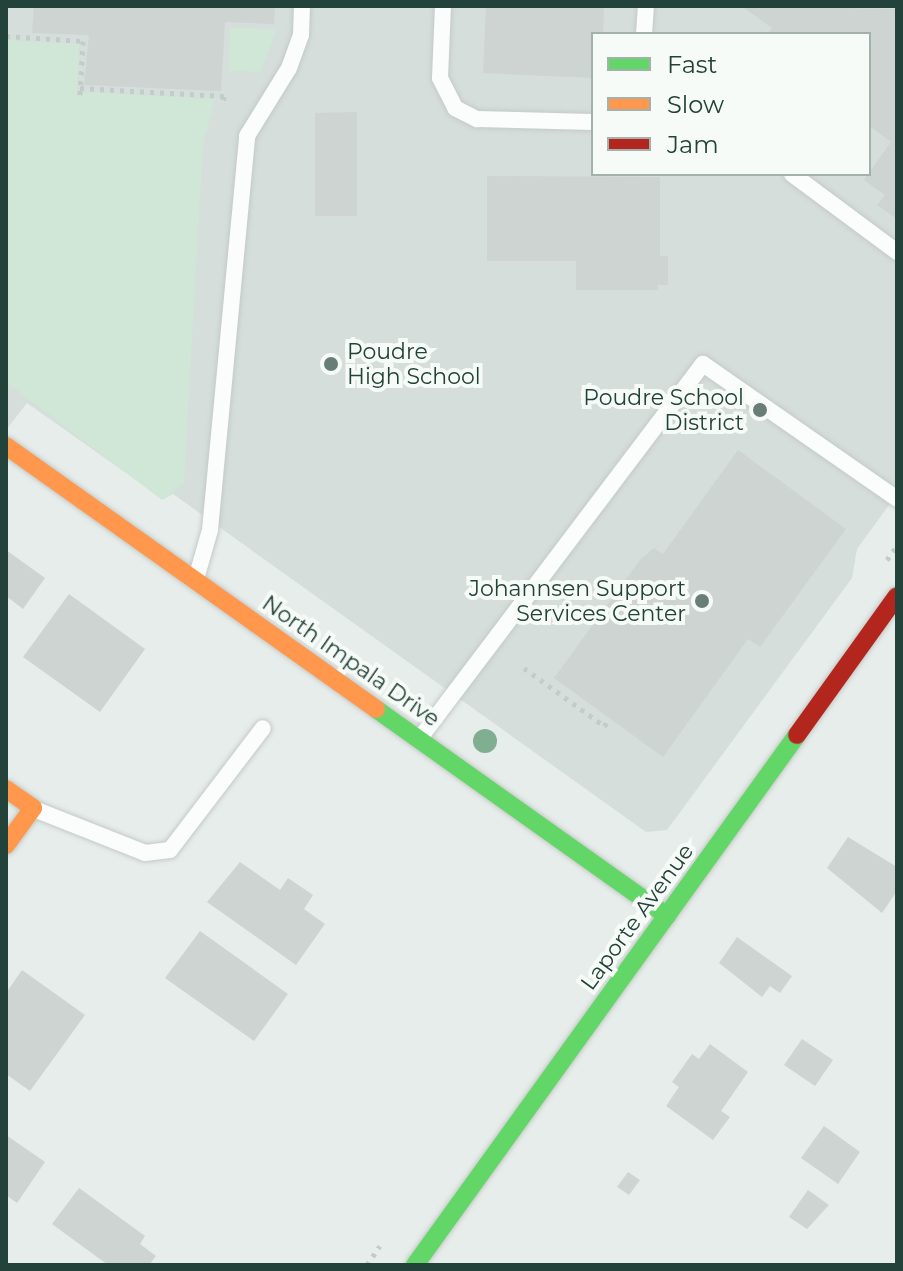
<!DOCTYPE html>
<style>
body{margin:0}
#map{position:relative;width:903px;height:1271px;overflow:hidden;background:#e7edea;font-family:Montserrat,sans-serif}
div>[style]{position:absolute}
.built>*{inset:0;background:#d5deda}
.green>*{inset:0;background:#d0e6d6}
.building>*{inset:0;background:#ced4d1}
.path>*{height:5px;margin-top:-2.5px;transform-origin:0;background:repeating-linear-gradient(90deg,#c2ccc9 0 4px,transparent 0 10px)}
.roads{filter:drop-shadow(0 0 2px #c4cac7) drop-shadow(0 0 2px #c4cac7)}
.lane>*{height:16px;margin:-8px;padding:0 8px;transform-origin:8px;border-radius:8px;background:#fbfcfc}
.fast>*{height:18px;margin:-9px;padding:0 9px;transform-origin:9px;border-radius:9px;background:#63d668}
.slow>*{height:18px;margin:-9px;padding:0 9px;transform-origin:9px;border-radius:9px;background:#ff974d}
.jam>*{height:18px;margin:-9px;padding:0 9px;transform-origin:9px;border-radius:9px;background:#b3261e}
.trees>*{width:24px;height:24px;margin:-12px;border-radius:50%;background:#80ae91}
.dots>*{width:22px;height:22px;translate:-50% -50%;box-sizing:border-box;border:4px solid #f6fbf8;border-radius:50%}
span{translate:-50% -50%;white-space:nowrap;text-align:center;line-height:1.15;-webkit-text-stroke:8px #f6fbf8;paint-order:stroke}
.poi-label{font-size:22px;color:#234239}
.left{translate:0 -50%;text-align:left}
.right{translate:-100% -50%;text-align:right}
.street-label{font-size:22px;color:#234239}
.frame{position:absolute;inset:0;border:8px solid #234239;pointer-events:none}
.legend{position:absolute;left:591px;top:32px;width:280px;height:144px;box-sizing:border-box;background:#f6fbf8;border:2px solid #a2b1ac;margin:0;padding:10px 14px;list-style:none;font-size:24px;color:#234239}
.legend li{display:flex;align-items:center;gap:16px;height:40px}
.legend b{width:40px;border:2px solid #a2b1ac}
</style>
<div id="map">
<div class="built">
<div style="clip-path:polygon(evenodd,6px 6px,897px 6px,897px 494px,857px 549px,852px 578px,667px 830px,646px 832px,173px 494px,163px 499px,27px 403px,6px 430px,6px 6px,593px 34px,869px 34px,869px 174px,593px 174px,593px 34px)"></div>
</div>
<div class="green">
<div style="clip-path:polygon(230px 28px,277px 29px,260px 72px,229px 71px)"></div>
<div style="clip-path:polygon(6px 40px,79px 44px,77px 98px,84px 92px,215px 99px,203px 145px,184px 482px,168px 497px,162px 500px,6px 382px)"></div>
</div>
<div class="building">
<div style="clip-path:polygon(34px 6px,275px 6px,274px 24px,225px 22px,221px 91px,84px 85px,89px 35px,32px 33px)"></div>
<div style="clip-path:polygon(486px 6px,604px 6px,603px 34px,593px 34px,593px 78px,483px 73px)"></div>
<div style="clip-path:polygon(741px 6px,897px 9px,897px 219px,877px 205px,885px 195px,864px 180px,891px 142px,869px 126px,869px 34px,767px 34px,772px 28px)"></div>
<div style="clip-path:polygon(357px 112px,357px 216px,315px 216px,315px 113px)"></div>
<div style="clip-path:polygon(487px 176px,660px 177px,660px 256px,668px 256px,668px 285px,658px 285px,658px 290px,576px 290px,576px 261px,487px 261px)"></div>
<div style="clip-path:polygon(738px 450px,846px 529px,760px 647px,748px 639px,663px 757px,554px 678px,640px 560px,654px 548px,663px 554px)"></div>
<div style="clip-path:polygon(6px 550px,45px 578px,23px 609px,6px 596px)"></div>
<div style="clip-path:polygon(69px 594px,145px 649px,100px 712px,23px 657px)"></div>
<div style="clip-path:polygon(848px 837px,897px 867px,897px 891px,882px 913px,827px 868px)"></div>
<div style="clip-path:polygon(240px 862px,280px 890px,288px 878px,313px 895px,304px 909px,325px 924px,296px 965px,207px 902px)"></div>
<div style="clip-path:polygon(200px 931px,288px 994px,254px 1041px,165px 978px)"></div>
<div style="clip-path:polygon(737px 937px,792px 976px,780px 993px,770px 986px,762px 997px,719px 963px)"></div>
<div style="clip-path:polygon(22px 970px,85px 1015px,30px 1091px,6px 1074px,6px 993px)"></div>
<div style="clip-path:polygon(802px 1039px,833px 1060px,815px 1086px,784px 1065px)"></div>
<div style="clip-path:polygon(710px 1044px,748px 1072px,721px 1111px,730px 1117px,713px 1140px,666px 1106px,679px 1087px,672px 1082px,692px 1054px,699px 1059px)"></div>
<div style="clip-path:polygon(824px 1126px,860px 1152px,838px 1184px,801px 1158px)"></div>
<div style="clip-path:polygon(6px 1135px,45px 1162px,17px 1203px,6px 1195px)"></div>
<div style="clip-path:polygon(628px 1172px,640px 1180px,629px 1195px,617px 1187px)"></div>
<div style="clip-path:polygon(79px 1188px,145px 1236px,140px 1244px,156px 1256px,149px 1265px,108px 1265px,52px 1224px)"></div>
<div style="clip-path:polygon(808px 1190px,829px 1205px,807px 1229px,789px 1217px)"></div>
</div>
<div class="path">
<div style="left:6px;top:36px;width:77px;rotate:3.7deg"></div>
<div style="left:83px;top:41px;width:54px;rotate:93.2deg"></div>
<div style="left:80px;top:88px;width:144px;rotate:3.2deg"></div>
<div style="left:224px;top:96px;width:9px;rotate:96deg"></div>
<div style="left:887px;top:560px;width:18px;rotate:-56deg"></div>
<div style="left:524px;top:668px;width:99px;rotate:35.9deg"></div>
<div style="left:604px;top:726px;width:9px;rotate:-49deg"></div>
<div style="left:367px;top:1265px;width:23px;rotate:-56deg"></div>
</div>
<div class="roads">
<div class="lane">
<div style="left:443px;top:6px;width:72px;rotate:92.4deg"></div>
<div style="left:440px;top:78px;width:34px;rotate:63deg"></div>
<div style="left:455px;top:108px;width:25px;rotate:27deg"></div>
<div style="left:477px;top:119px;width:116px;rotate:1.5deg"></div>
<div style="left:644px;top:34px;width:28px;rotate:-86deg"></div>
<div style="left:792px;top:174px;width:131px;rotate:36.6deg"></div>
<div style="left:196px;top:579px;width:51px;rotate:-74.1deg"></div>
<div style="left:210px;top:530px;width:396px;rotate:-84.6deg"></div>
<div style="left:247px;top:136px;width:80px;rotate:-58.3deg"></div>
<div style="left:289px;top:68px;width:35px;rotate:-70deg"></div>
<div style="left:301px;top:35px;width:29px;rotate:-88deg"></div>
<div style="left:420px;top:738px;width:469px;rotate:-52.9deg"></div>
<div style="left:703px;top:364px;width:236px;rotate:34.8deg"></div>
<div style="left:34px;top:809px;width:119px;rotate:21.6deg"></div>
<div style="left:145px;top:853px;width:25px;rotate:-7deg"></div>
<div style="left:170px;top:850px;width:153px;rotate:-52.7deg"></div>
</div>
<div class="fast">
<div style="left:376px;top:709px;width:357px;rotate:35.4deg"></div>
<div style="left:415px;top:1265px;width:653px;rotate:-54.22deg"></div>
</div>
<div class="slow">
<div style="left:6px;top:446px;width:454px;rotate:35.4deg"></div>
<div style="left:6px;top:789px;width:33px;rotate:35deg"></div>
<div style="left:33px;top:808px;width:46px;rotate:126.1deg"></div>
</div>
<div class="jam">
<div style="left:797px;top:735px;width:171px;rotate:-54.3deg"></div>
</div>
</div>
<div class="trees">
<div style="left:485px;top:741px"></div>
</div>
<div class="dots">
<div style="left:331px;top:364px;background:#687e77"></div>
<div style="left:760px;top:410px;background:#687e77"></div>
<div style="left:702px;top:601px;background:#687e77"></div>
</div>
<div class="poi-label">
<span class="left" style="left:347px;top:364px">Poudre<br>High School</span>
<span class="right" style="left:744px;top:410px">Poudre School<br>District</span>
<span class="right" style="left:686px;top:601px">Johannsen Support<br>Services Center</span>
</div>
<div class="street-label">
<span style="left:351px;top:661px;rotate:35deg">North Impala Drive</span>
<span style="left:637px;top:917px;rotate:-54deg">Laporte Avenue</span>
</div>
<div class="frame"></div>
<ul class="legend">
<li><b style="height:10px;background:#63d668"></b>Fast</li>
<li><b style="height:10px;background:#ff974d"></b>Slow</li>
<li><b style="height:10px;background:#b3261e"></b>Jam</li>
</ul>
</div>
